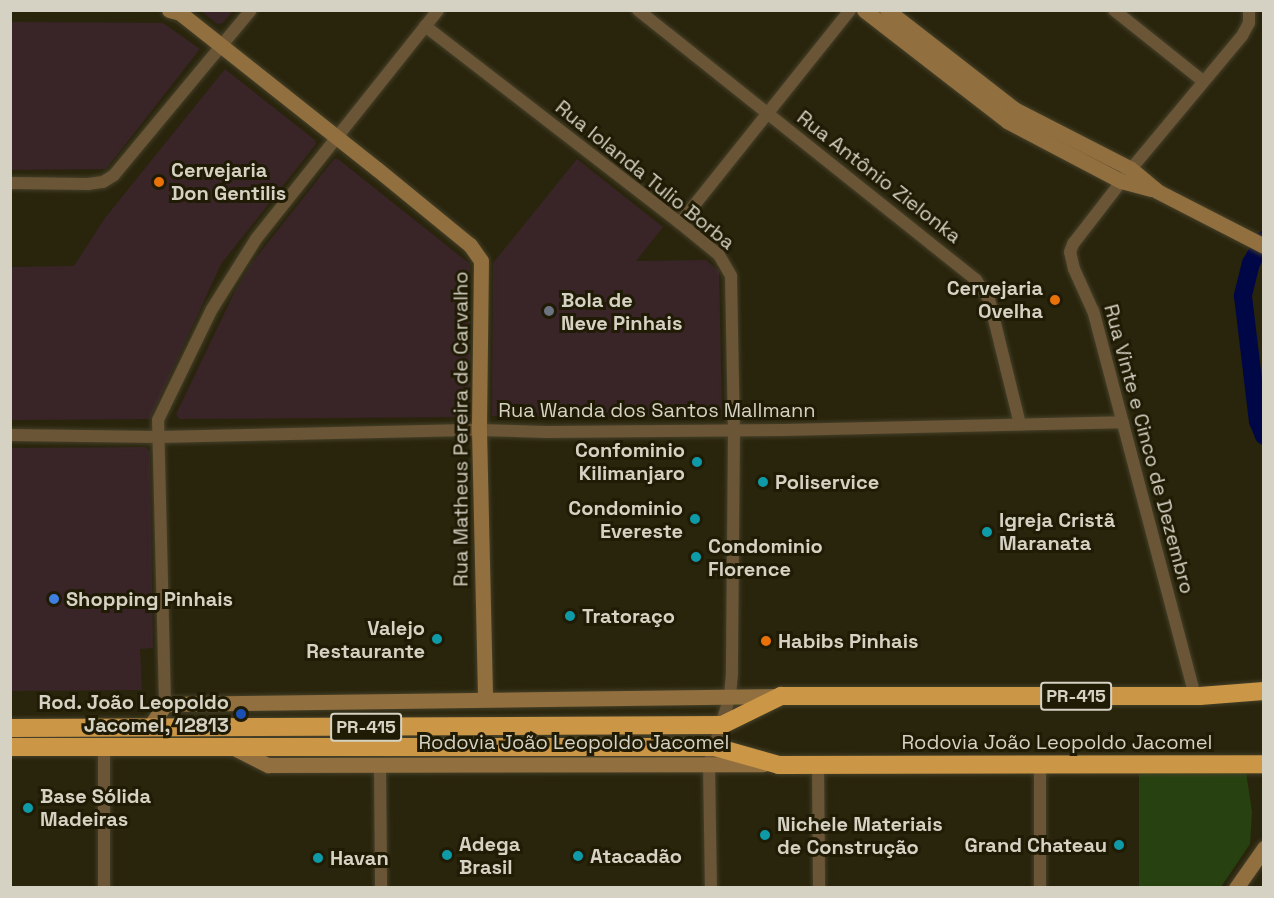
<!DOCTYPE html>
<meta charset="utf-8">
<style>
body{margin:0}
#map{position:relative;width:1274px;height:898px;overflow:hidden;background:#29240c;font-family:"Space Grotesk",sans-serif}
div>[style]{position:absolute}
.commercial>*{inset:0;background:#392528}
.green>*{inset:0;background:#274210}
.river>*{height:18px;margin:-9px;padding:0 9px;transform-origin:9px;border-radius:9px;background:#000746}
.roads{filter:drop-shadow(0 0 2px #454029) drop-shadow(0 0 2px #454029)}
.street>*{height:12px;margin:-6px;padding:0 6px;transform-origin:6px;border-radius:6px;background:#6a5537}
.secondary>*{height:15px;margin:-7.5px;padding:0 7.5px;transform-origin:7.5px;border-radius:7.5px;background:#916f3f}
.highway>*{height:18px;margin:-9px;padding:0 9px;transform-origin:9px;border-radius:9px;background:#cb9646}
.dots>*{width:16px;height:16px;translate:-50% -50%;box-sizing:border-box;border:3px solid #201b04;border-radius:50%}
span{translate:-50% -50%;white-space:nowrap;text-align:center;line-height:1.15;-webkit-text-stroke:6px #201b04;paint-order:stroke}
.shield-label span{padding:2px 4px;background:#201b04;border:2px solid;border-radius:4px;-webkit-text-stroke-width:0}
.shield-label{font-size:18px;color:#d5d2c4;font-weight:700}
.poi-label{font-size:20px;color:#d5d2c4;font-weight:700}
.left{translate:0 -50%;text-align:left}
.right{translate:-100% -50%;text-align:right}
.street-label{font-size:20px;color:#d5d2c4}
.frame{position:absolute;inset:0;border:12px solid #d5d2c4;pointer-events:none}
</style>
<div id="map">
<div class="commercial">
<div style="clip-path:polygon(201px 11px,233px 11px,223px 23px,217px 24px)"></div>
<div style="clip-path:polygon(11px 22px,163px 23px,200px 49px,106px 169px,11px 170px)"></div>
<div style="clip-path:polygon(225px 69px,315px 140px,316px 144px,221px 264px,150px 419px,11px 420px,11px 267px,74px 266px,105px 218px)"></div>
<div style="clip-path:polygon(334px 159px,338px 159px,470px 264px,470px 417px,179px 419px,176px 414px,235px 291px,251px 264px)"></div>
<div style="clip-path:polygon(577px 159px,663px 227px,636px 261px,706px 260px,719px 271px,722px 415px,492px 416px,493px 263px)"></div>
<div style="clip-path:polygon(146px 447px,150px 452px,153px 648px,140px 649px,142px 690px,11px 691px,11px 448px)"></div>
</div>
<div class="green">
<div style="clip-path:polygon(1139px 772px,1246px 772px,1252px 812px,1250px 844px,1221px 887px,1139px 887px)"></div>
</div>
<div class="river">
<div style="left:1264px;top:240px;width:26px;rotate:119deg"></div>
<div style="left:1251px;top:263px;width:34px;rotate:104deg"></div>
<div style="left:1243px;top:296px;width:126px;rotate:83.2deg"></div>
<div style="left:1258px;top:421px;width:16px;rotate:68deg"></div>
</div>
<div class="roads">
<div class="street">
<div style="left:638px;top:10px;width:433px;rotate:38.6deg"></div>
<div style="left:976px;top:280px;width:23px;rotate:56deg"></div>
<div style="left:989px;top:299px;width:129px;rotate:76.1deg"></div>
<div style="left:1114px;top:10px;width:114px;rotate:38.6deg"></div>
<div style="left:425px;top:26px;width:322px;rotate:37.7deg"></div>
<div style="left:680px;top:223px;width:50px;rotate:39.4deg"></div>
<div style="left:719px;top:255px;width:24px;rotate:60deg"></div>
<div style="left:731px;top:276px;width:154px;rotate:88.9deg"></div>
<div style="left:734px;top:430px;width:243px;rotate:90.5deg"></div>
<div style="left:732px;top:673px;width:23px;rotate:95deg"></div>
<div style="left:730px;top:696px;width:71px;rotate:107.2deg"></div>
<div style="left:709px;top:764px;width:124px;rotate:89.1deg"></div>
<div style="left:10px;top:183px;width:78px;rotate:0.7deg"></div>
<div style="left:88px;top:184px;width:15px;rotate:-8deg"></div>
<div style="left:103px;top:182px;width:13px;rotate:-32deg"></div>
<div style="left:114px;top:175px;width:214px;rotate:-50.3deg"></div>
<div style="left:680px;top:223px;width:273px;rotate:-51.4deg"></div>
<div style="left:10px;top:435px;width:149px;rotate:0.8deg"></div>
<div style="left:159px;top:437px;width:320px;rotate:-1.3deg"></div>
<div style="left:479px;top:430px;width:68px;rotate:1.7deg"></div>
<div style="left:547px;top:432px;width:236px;rotate:-0.5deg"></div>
<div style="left:783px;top:430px;width:340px;rotate:-1.3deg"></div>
<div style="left:1195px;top:696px;width:398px;rotate:-104.8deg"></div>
<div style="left:1093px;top:311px;width:46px;rotate:-114.3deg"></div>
<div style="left:1074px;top:269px;width:17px;rotate:-103deg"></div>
<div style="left:1070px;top:252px;width:9px;rotate:-69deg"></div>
<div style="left:1073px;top:244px;width:95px;rotate:-52.3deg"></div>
<div style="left:1131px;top:169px;width:173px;rotate:-50.2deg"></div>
<div style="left:1242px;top:36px;width:15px;rotate:-62deg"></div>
<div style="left:1249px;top:23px;width:13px;rotate:-90deg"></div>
<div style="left:165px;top:704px;width:284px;rotate:-91.4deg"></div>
<div style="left:158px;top:420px;width:123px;rotate:-64.1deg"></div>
<div style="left:212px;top:309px;width:83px;rotate:-57.8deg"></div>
<div style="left:256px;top:239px;width:293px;rotate:-51.5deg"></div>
<div style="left:1040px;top:764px;width:124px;rotate:90deg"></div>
<div style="left:380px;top:765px;width:123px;rotate:89.5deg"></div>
<div style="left:818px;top:765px;width:123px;rotate:89.5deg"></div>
<div style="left:104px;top:888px;width:141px;rotate:-90deg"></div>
</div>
<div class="secondary">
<div style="left:169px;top:10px;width:11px;rotate:15deg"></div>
<div style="left:180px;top:13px;width:251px;rotate:38.4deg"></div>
<div style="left:377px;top:169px;width:120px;rotate:39.3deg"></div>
<div style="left:470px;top:245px;width:19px;rotate:55deg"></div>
<div style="left:481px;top:261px;width:169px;rotate:90.7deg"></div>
<div style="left:479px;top:430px;width:269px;rotate:88.7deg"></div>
<div style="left:864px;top:10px;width:181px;rotate:37.8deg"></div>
<div style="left:1007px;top:121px;width:129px;rotate:27.8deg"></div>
<div style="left:1121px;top:181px;width:31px;rotate:15deg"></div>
<div style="left:887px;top:10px;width:161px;rotate:37.9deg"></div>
<div style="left:1014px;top:109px;width:131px;rotate:27.1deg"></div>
<div style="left:1131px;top:169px;width:34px;rotate:40deg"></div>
<div style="left:1157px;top:191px;width:120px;rotate:27.2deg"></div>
<div style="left:149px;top:728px;width:29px;rotate:-56deg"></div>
<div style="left:165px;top:704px;width:616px;rotate:-0.74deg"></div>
<div style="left:234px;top:748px;width:38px;rotate:27deg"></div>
<div style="left:268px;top:765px;width:495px;rotate:-0.1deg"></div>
<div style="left:1236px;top:888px;width:49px;rotate:-55deg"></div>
</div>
<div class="highway">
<div style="left:10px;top:728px;width:712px;rotate:-0.24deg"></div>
<div style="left:722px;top:725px;width:66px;rotate:-26.2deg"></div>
<div style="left:781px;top:696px;width:419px"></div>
<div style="left:1200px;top:696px;width:64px;rotate:-4.5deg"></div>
<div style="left:10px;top:747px;width:705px"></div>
<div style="left:715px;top:747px;width:66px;rotate:15.7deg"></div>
<div style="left:779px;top:765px;width:485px;rotate:-0.1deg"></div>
</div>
</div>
<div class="dots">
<div style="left:159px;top:182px;background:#e8710a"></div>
<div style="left:1055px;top:300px;background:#e8710a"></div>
<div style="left:549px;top:311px;background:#6b7280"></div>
<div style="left:697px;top:462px;background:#0f9aa8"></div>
<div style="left:763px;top:482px;background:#0f9aa8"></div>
<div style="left:695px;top:519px;background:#0f9aa8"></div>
<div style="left:987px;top:532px;background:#0f9aa8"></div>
<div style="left:696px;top:557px;background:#0f9aa8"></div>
<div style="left:54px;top:599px;background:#3f7fe0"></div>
<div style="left:570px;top:616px;background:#0f9aa8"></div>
<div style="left:437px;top:639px;background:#0f9aa8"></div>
<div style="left:766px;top:641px;background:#e8710a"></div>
<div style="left:241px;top:714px;background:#1a4fb4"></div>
<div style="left:28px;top:808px;background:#0f9aa8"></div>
<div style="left:765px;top:835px;background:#0f9aa8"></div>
<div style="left:1119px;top:845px;background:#0f9aa8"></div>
<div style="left:447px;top:855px;background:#0f9aa8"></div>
<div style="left:578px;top:856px;background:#0f9aa8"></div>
<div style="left:318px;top:858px;background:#0f9aa8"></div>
</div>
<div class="shield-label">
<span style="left:1076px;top:696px">PR-415</span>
<span style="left:366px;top:727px">PR-415</span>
</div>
<div class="poi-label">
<span class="left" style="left:171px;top:182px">Cervejaria<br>Don Gentilis</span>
<span class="right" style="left:1043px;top:300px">Cervejaria<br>Ovelha</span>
<span class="left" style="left:561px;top:312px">Bola de<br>Neve Pinhais</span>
<span class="right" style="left:685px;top:462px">Confominio<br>Kilimanjaro</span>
<span class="left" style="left:775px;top:482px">Poliservice</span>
<span class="right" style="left:683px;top:520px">Condominio<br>Evereste</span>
<span class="left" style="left:999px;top:532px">Igreja Cristã<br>Maranata</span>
<span class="left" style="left:708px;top:558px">Condominio<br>Florence</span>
<span class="left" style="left:66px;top:599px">Shopping Pinhais</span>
<span class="left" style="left:582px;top:616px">Tratoraço</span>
<span class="right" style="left:425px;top:640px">Valejo<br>Restaurante</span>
<span class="left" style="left:778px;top:641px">Habibs Pinhais</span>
<span class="right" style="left:229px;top:714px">Rod. João Leopoldo<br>Jacomel, 12813</span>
<span class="left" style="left:40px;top:808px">Base Sólida<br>Madeiras</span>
<span class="left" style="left:777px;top:836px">Nichele Materiais<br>de Construção</span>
<span class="left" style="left:459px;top:856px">Adega<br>Brasil</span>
<span class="right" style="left:1107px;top:845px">Grand Chateau</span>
<span class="left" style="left:590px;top:856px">Atacadão</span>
<span class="left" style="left:330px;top:858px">Havan</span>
</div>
<div class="street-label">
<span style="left:645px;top:175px;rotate:39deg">Rua Iolanda Tulio Borba</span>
<span style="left:879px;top:177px;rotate:38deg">Rua Antônio Zielonka</span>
<span style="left:657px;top:410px">Rua Wanda dos Santos Mallmann</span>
<span style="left:461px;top:429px;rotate:-90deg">Rua Matheus Pereira de Carvalho</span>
<span style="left:1149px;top:449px;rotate:75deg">Rua Vinte e Cinco de Dezembro</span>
<span style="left:574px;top:742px">Rodovia João Leopoldo Jacomel</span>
<span style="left:1057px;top:742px">Rodovia João Leopoldo Jacomel</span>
</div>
<div class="frame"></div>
</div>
